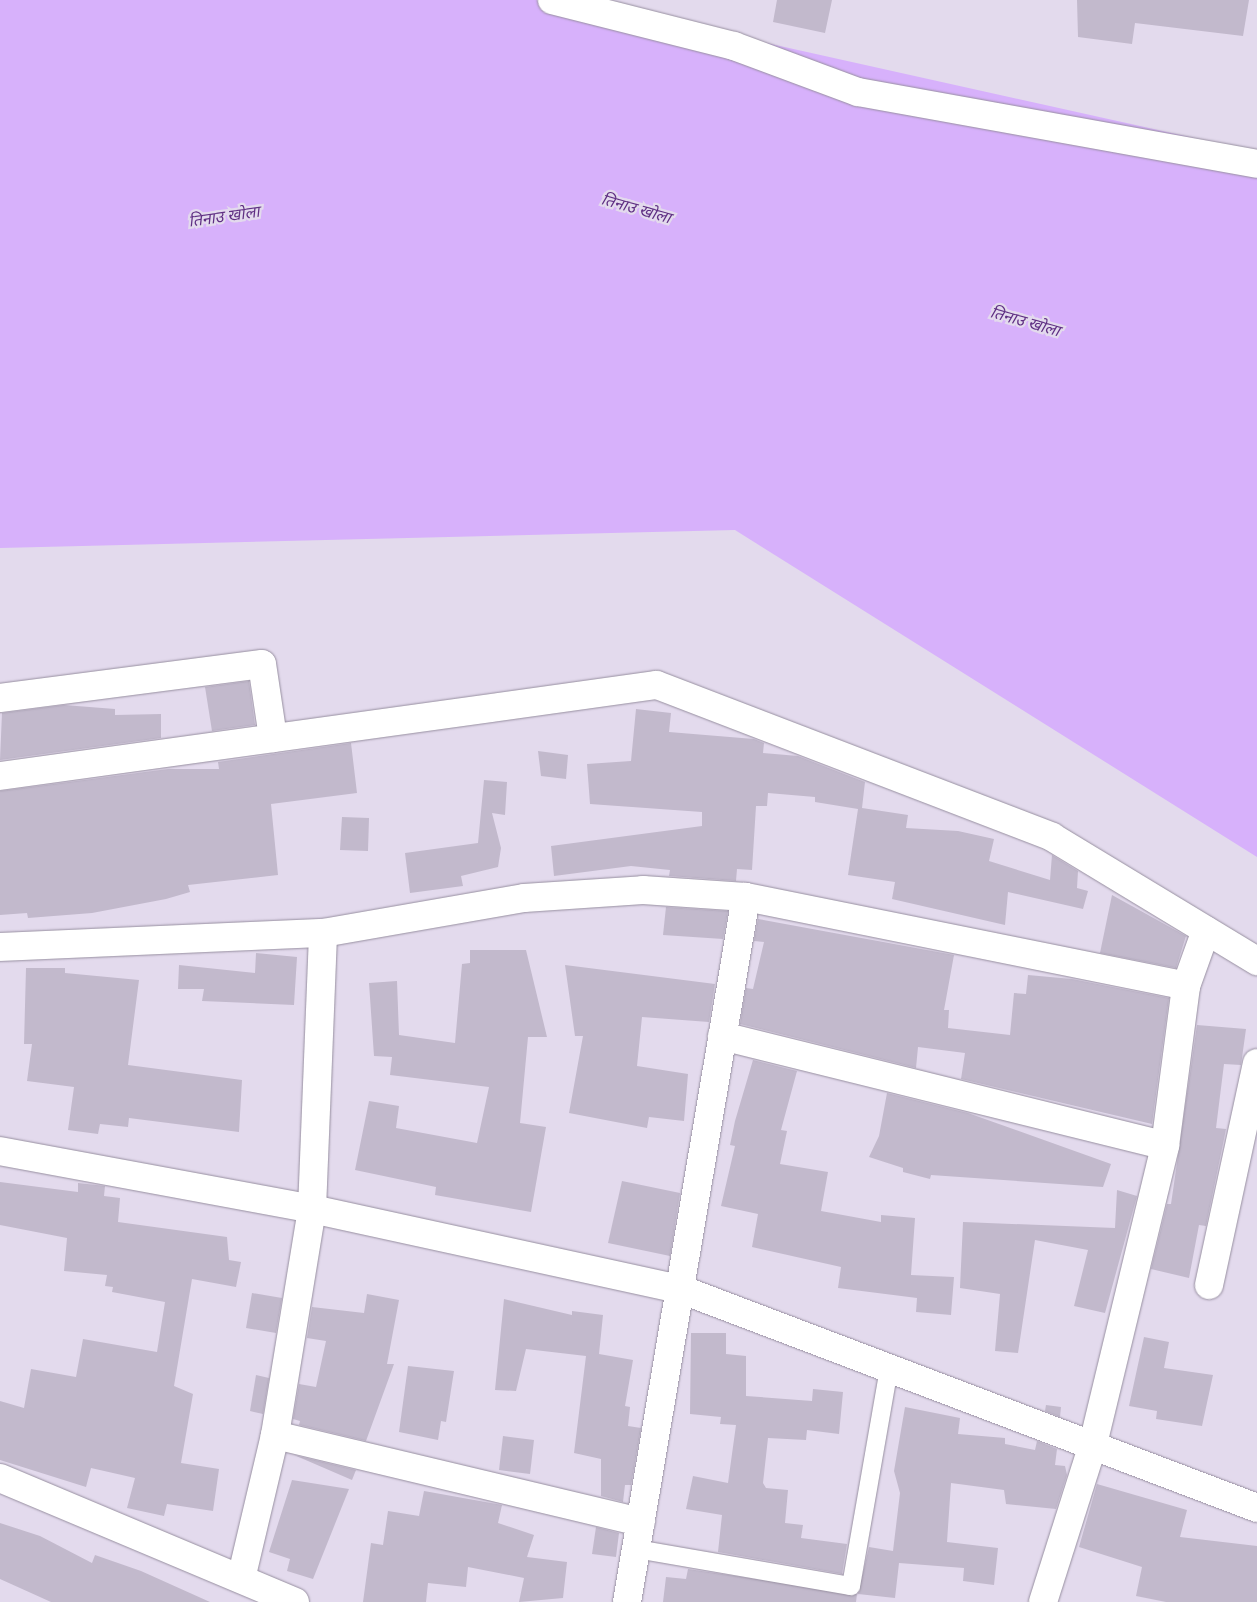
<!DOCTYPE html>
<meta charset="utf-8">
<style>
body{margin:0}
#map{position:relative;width:1257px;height:1602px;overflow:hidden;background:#e3daed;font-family:"Varela Round","Noto Sans Devanagari",sans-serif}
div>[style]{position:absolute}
.water>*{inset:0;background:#d7b1fb}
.building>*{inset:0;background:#c2b9cc}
.roads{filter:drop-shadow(0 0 1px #978fa0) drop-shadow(0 0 1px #978fa0)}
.lane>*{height:18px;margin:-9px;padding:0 9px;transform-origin:9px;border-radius:9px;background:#fff}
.street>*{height:28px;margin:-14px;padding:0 14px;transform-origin:14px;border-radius:14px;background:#fff}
span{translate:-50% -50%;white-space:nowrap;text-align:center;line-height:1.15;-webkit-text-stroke:4.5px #e3daed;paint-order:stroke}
.water-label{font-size:16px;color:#5f2f83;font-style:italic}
</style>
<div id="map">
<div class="water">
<div style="clip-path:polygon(0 0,541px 0,622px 11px,1257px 152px,1257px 857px,735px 530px,0 548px)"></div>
</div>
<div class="building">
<div style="clip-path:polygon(777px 0,832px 0,825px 33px,773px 22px)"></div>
<div style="clip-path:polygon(1077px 0,1249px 0,1243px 36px,1135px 23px,1132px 44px,1078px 37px)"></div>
<div style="clip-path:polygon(249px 681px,255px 725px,212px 731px,205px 687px)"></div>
<div style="clip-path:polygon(64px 705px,115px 709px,115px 715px,161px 714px,161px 738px,0 760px,2px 713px)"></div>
<div style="clip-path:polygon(636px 709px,671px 713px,669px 732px,754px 739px,764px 743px,763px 753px,798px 756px,865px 782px,862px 808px,908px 815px,906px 828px,958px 831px,994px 839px,989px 861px,1050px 880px,1052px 855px,1078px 871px,1077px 888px,1088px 891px,1083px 909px,1008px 892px,1005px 925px,892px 899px,895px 882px,848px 875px,858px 809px,815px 802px,815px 797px,768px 793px,767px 806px,756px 806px,752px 870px,737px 869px,736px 881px,669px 876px,670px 870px,631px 866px,554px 876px,551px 846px,702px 826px,702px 812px,590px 804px,587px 764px,631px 761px)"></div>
<div style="clip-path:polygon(351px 743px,357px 793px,271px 804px,278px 875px,188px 885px,190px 892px,166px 899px,92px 913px,28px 918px,27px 913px,0 915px,0 791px,168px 769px,219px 769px,218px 762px)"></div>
<div style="clip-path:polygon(538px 751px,568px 755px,566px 779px,541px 776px)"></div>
<div style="clip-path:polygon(484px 780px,507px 782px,505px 815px,492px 813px,501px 848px,498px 867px,461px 876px,463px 886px,410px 893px,405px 853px,478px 843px)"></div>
<div style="clip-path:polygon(342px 817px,369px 818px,368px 851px,340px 850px)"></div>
<div style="clip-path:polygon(1112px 895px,1186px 936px,1176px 968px,1100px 953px)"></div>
<div style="clip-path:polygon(666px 907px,728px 911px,723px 939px,663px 935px)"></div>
<div style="clip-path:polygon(758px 919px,954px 955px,944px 1010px,949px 1010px,948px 1028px,1010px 1035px,1014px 993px,1026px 994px,1028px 975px,1072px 979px,1169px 998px,1152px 1124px,961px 1079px,965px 1053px,918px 1047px,916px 1068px,740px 1024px,746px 988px,753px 989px,764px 942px,754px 941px)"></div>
<div style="clip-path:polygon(470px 950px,526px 950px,547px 1037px,528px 1037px,520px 1123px,546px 1127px,531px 1212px,435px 1195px,436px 1187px,355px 1170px,369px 1101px,399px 1106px,396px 1128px,477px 1143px,489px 1087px,390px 1075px,392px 1057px,374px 1056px,369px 983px,397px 981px,399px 1035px,455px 1043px,462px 964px,470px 963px)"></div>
<div style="clip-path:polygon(256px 953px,297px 957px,294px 1005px,202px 1001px,204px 989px,178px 989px,179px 965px,255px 973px)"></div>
<div style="clip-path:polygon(565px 965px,715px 984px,709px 1022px,642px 1017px,637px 1066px,688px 1074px,684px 1121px,649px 1117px,647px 1128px,569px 1113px,583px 1036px,575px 1036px)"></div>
<div style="clip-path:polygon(26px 968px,65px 968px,65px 973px,139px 980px,128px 1065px,242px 1080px,239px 1132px,129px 1118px,128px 1127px,100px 1124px,98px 1134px,68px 1130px,74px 1087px,27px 1081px,32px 1044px,24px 1044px)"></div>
<div style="clip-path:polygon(1197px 1025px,1246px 1029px,1241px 1065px,1224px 1064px,1216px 1128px,1226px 1129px,1224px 1139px,1206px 1226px,1199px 1225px,1189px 1278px,1151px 1269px,1167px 1204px,1171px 1204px)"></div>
<div style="clip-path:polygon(753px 1060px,797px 1071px,781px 1130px,787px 1131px,780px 1164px,828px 1172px,821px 1211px,881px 1222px,881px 1215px,915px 1218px,911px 1275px,954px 1277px,951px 1315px,916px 1312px,917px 1298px,838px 1288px,841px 1267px,752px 1247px,758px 1214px,721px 1206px,735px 1146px,730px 1145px,735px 1121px)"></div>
<div style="clip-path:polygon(887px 1093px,968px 1113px,1111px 1164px,1103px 1187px,931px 1175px,930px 1179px,903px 1172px,903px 1168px,869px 1157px,879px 1136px)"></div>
<div style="clip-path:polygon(622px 1181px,680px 1193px,670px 1256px,608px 1243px)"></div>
<div style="clip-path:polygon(0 1182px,78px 1192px,78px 1183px,105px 1186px,104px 1196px,120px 1198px,118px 1222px,227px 1237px,229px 1260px,241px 1262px,236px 1287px,192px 1279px,174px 1386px,193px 1394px,181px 1463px,219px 1469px,213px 1511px,167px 1504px,164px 1516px,127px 1508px,135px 1478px,91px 1468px,86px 1487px,0 1460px,0 1401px,24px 1408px,31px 1369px,76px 1377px,83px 1339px,157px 1352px,165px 1302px,112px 1292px,113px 1287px,105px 1286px,107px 1275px,64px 1271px,67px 1238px,0 1225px)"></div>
<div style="clip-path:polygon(1117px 1190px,1137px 1196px,1105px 1313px,1074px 1306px,1088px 1250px,1035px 1240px,1018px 1353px,995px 1351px,1000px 1294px,960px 1288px,963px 1222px,1115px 1228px)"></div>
<div style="clip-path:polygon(252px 1293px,282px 1298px,276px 1333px,246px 1328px)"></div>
<div style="clip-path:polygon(367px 1294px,399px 1300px,387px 1364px,394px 1364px,366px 1441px,299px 1425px,300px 1421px,293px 1419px,299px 1384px,316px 1387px,326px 1341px,307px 1338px,312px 1307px,364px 1313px)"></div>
<div style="clip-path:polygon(504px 1299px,572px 1315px,572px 1311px,603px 1315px,599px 1354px,633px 1360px,625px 1406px,630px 1407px,628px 1426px,641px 1428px,631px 1485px,625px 1485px,623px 1502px,601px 1496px,601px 1459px,574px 1453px,586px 1356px,526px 1349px,516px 1391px,495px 1390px)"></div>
<div style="clip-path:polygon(691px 1333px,726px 1333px,726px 1354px,746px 1356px,746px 1396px,812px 1401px,813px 1389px,843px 1392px,839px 1434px,807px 1430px,806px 1440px,768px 1438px,763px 1483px,766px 1488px,788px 1490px,785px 1523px,803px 1525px,801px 1538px,847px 1544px,842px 1574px,718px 1552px,722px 1515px,686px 1509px,693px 1476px,728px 1483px,736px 1425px,720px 1424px,721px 1417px,690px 1414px)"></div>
<div style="clip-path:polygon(1144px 1337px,1169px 1342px,1164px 1368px,1213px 1375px,1202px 1426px,1156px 1419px,1157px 1411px,1129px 1406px)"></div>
<div style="clip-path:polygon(408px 1366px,454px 1371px,446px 1422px,441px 1421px,438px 1440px,399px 1432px)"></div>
<div style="clip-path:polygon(256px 1375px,269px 1378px,263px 1414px,250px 1411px)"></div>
<div style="clip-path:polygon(1046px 1405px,1061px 1407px,1060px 1417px,1045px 1411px)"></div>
<div style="clip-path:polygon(905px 1407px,960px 1418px,958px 1434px,1005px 1438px,1005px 1444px,1035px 1450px,1037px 1441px,1057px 1449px,1055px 1465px,1065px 1466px,1067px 1475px,1056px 1509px,1006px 1504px,1004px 1490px,951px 1483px,947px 1542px,998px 1548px,994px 1585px,963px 1581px,964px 1568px,899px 1563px,895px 1598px,858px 1594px,869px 1547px,893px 1551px,900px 1493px,894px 1471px)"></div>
<div style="clip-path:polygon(503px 1436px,534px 1440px,530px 1474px,499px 1470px)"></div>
<div style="clip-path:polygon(294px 1455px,356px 1470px,352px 1480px)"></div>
<div style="clip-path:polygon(292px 1480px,349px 1489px,313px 1579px,287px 1571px,290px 1559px,269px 1552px)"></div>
<div style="clip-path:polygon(1097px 1484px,1187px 1510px,1180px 1537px,1257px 1546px,1257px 1602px,1166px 1602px,1136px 1596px,1142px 1567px,1079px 1547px)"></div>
<div style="clip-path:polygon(424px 1491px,502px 1505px,498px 1523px,534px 1535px,527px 1557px,567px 1562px,563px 1598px,519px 1602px,524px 1578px,468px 1567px,466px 1587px,428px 1583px,426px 1602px,363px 1602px,371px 1543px,383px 1545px,388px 1511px,419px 1516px)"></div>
<div style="clip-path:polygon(0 1523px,40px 1536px,92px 1563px,95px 1555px,141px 1571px,210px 1602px,51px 1602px,0 1579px)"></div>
<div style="clip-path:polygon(596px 1527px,619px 1533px,616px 1557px,592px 1554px)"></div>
<div style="clip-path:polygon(688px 1569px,857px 1594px,856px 1602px,663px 1602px,666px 1577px,686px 1579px)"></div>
</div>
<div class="roads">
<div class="lane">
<div style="left:636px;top:1549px;width:218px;rotate:9.8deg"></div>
<div style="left:851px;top:1586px;width:221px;rotate:-80.1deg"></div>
</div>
<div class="street">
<div style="left:552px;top:0;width:188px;rotate:14.2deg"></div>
<div style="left:734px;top:46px;width:132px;rotate:20.4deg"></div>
<div style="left:858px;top:92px;width:405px;rotate:10.2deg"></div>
<div style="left:0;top:698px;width:264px;rotate:-7.4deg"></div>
<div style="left:262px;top:664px;width:75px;rotate:81.5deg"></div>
<div style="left:0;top:776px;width:663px;rotate:-7.89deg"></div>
<div style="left:657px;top:685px;width:423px;rotate:21deg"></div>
<div style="left:1052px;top:837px;width:240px;rotate:31.2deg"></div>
<div style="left:0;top:947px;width:323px;rotate:-2.5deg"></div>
<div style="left:323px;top:933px;width:204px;rotate:-9.9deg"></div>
<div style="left:524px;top:898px;width:119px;rotate:-3.8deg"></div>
<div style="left:643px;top:890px;width:103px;rotate:3.9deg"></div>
<div style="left:746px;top:897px;width:449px;rotate:11.4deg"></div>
<div style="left:722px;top:1036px;width:456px;rotate:13.9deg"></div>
<div style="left:0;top:1151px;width:317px;rotate:10.5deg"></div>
<div style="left:312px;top:1209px;width:377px;rotate:12.3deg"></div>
<div style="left:680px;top:1289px;width:617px;rotate:20.78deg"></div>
<div style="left:1209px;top:1285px;width:227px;rotate:-77.8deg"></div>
<div style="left:275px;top:1435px;width:376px;rotate:13.4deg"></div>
<div style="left:0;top:1478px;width:320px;rotate:22.8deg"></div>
<div style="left:241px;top:1579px;width:148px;rotate:-76.7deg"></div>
<div style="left:275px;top:1435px;width:229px;rotate:-80.7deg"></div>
<div style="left:312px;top:1209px;width:276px;rotate:-87.7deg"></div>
<div style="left:627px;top:1602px;width:715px;rotate:-80.42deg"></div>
<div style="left:1043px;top:1602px;width:166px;rotate:-72.4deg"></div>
<div style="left:1093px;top:1444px;width:307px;rotate:-76.4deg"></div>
<div style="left:1165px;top:1146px;width:161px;rotate:-82.5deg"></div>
<div style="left:1186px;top:986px;width:59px;rotate:-70.3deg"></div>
</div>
</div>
<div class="water-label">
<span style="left:636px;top:209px;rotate:16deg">तिनाउ खोला</span>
<span style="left:224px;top:217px;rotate:-8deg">तिनाउ खोला</span>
<span style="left:1025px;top:322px;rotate:16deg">तिनाउ खोला</span>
</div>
</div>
